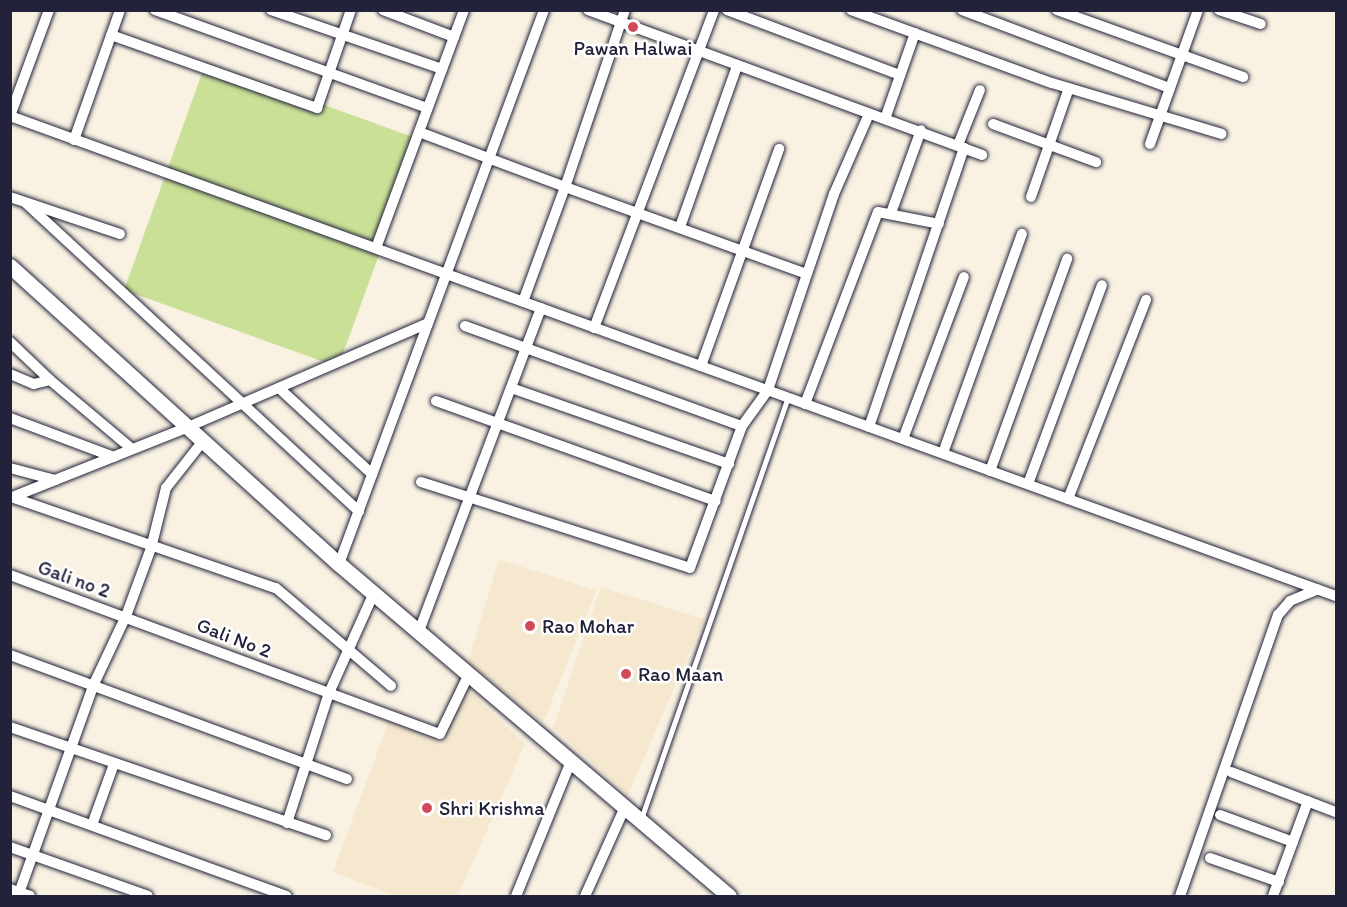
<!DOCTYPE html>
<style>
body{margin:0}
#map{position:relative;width:1347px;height:907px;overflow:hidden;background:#f9f2e3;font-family:Itim,sans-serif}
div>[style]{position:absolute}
.built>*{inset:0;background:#f5e8cf}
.green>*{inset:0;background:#cae096}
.roads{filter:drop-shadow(0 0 2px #22223b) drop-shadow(0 0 2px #22223b)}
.lane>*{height:5px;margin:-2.5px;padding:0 2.5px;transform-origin:2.5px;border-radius:2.5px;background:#fff}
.street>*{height:10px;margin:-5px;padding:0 5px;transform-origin:5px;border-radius:5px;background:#fff}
.secondary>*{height:15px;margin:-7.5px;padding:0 7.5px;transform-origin:7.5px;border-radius:7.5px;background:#fff}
.dots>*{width:16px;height:16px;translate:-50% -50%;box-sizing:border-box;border:3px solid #fff;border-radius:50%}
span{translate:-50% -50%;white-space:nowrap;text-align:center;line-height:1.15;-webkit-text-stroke:5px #fff;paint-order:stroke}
.poi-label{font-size:20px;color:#22223b}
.left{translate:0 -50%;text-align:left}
.street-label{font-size:20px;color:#22223b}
.frame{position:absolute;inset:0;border:12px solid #22223b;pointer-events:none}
</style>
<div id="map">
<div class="built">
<div style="clip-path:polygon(499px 559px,596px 591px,543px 723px,468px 662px)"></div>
<div style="clip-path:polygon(601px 587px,704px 619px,628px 795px,553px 728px)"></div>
<div style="clip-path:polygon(457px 679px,525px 744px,458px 896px,395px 896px,333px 872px,394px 707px,438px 729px)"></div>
</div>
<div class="green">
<div style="clip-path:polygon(206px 62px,421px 140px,338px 367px,124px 290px)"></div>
</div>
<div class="roads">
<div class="lane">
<div style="left:641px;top:819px;width:446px;rotate:-70.8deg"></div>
</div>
<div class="street">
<div style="left:155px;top:10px;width:289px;rotate:19.8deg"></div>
<div style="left:271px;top:10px;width:181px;rotate:19deg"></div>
<div style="left:383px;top:10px;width:76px;rotate:20.8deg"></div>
<div style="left:588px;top:10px;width:420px;rotate:20.2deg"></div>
<div style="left:625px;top:10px;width:187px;rotate:108.7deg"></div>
<div style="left:565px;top:187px;width:256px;rotate:19.8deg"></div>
<div style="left:727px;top:10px;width:185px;rotate:20.6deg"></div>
<div style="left:851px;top:10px;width:214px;rotate:20deg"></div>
<div style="left:1052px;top:83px;width:177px;rotate:16.7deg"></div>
<div style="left:962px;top:10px;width:222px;rotate:20.6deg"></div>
<div style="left:1057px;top:10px;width:198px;rotate:19.8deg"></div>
<div style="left:1219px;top:10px;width:44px;rotate:18.4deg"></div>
<div style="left:111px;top:35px;width:219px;rotate:19.5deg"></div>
<div style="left:317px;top:108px;width:104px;rotate:-70.9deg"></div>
<div style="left:10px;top:116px;width:1410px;rotate:19.9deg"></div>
<div style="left:10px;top:116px;width:113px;rotate:-69.8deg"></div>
<div style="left:885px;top:119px;width:91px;rotate:-70.8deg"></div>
<div style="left:993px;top:124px;width:110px;rotate:20.3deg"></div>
<div style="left:419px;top:132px;width:156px;rotate:20.6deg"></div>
<div style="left:565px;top:187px;width:122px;rotate:110.1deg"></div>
<div style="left:74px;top:140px;width:138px;rotate:-70.5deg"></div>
<div style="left:1150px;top:144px;width:142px;rotate:-70.3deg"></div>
<div style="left:958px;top:145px;width:59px;rotate:-68.2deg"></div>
<div style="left:10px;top:197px;width:116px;rotate:18.6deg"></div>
<div style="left:1031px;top:197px;width:115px;rotate:-70.8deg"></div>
<div style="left:26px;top:203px;width:454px;rotate:42.8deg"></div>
<div style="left:891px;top:213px;width:88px;rotate:-70.1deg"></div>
<div style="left:680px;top:227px;width:171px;rotate:-70.5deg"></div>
<div style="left:376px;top:248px;width:254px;rotate:-69.7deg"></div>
<div style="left:465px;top:326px;width:294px;rotate:19.9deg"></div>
<div style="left:594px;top:328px;width:340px;rotate:-69.3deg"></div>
<div style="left:10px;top:342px;width:55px;rotate:43.5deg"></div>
<div style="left:50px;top:380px;width:107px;rotate:40.1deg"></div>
<div style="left:701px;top:366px;width:231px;rotate:-70.2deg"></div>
<div style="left:10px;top:374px;width:26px;rotate:23deg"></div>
<div style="left:34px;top:384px;width:16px;rotate:-14deg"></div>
<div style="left:279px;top:388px;width:127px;rotate:42.8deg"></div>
<div style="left:511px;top:388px;width:231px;rotate:19.2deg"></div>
<div style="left:436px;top:401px;width:297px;rotate:19.7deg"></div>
<div style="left:805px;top:404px;width:205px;rotate:-69.2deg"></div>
<div style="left:878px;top:212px;width:62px;rotate:11.1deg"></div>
<div style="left:10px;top:418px;width:111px;rotate:20.6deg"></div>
<div style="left:869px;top:427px;width:295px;rotate:-71.2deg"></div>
<div style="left:903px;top:439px;width:173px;rotate:-69.4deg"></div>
<div style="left:943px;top:453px;width:233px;rotate:-70.2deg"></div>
<div style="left:10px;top:468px;width:47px;rotate:14.9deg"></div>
<div style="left:990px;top:471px;width:226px;rotate:-70deg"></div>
<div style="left:421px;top:482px;width:282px;rotate:17.7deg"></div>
<div style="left:690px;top:568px;width:151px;rotate:-69.9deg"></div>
<div style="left:742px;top:426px;width:44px;rotate:-54.2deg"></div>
<div style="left:768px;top:390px;width:207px;rotate:-71.4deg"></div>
<div style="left:834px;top:194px;width:87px;rotate:-66.4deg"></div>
<div style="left:1028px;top:484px;width:212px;rotate:-69.6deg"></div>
<div style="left:11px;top:497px;width:280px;rotate:19deg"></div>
<div style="left:276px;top:588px;width:151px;rotate:40.4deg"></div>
<div style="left:10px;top:498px;width:192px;rotate:-21.7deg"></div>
<div style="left:188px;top:427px;width:259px;rotate:-23.4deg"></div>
<div style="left:1068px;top:499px;width:214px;rotate:-68.6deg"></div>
<div style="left:339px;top:564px;width:591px;rotate:-69.69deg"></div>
<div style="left:10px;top:575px;width:458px;rotate:20.3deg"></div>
<div style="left:440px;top:734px;width:67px;rotate:-64.2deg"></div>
<div style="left:419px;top:631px;width:345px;rotate:-69.3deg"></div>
<div style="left:10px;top:655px;width:359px;rotate:20.2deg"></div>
<div style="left:10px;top:727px;width:334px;rotate:18.9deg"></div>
<div style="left:1231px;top:772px;width:112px;rotate:20.9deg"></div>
<div style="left:10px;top:796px;width:294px;rotate:19.9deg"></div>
<div style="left:1220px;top:815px;width:78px;rotate:20.3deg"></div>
<div style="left:287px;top:823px;width:137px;rotate:-72.1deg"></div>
<div style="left:329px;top:693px;width:110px;rotate:-65.8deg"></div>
<div style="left:92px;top:825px;width:65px;rotate:-70.2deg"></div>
<div style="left:10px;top:847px;width:146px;rotate:19.5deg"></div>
<div style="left:1210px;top:858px;width:73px;rotate:19.2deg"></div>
<div style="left:10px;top:889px;width:21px;rotate:19deg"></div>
<div style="left:18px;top:896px;width:223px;rotate:-70.3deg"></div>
<div style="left:93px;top:686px;width:77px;rotate:-64.8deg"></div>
<div style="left:126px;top:616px;width:72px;rotate:-69.8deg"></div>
<div style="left:151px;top:548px;width:62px;rotate:-76deg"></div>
<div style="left:166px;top:488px;width:60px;rotate:-51.8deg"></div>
<div style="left:516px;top:896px;width:146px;rotate:-67.8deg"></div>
<div style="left:585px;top:896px;width:98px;rotate:-65.8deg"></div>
<div style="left:1180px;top:896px;width:298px;rotate:-70.8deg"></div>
<div style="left:1278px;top:615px;width:18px;rotate:-49deg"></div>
<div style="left:1290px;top:601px;width:30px;rotate:-23deg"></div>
<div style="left:1273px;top:896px;width:101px;rotate:-69.8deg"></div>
</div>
<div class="secondary">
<div style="left:10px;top:266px;width:444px;rotate:42.2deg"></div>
<div style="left:339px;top:564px;width:512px;rotate:40.41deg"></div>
</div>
</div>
<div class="dots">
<div style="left:633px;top:27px;background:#d1495b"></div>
<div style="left:530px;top:626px;background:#d1495b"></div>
<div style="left:626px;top:674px;background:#d1495b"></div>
<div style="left:427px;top:808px;background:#d1495b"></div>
</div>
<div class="poi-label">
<span style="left:633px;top:48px">Pawan Halwai</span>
<span class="left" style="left:542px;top:626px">Rao Mohar</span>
<span class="left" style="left:638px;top:674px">Rao Maan</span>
<span class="left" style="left:439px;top:808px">Shri Krishna</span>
</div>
<div class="street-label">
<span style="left:74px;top:579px;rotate:20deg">Gali no 2</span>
<span style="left:234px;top:638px;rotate:21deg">Gali No 2</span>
</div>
<div class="frame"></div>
</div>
